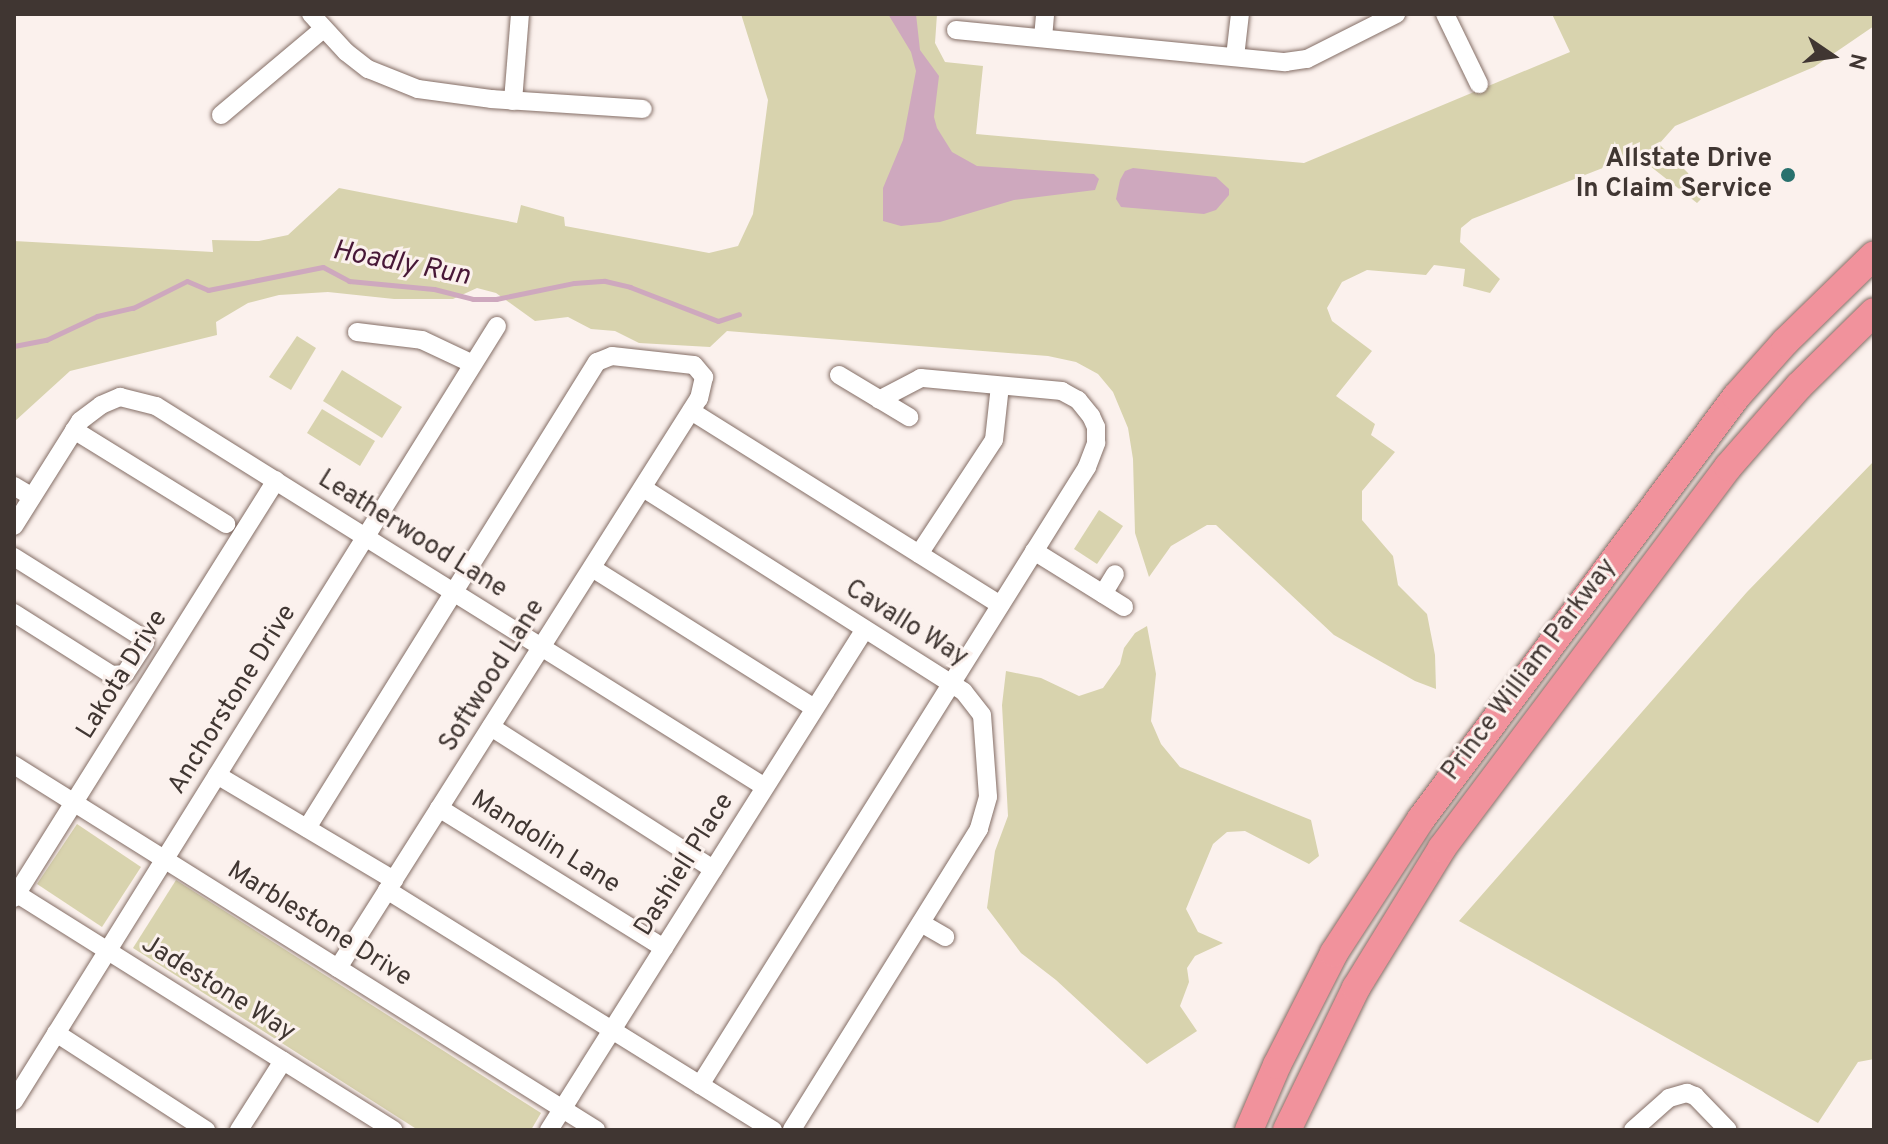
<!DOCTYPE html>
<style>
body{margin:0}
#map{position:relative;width:1888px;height:1144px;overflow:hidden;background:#fbf1ed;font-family:Overpass,sans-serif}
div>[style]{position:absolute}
.green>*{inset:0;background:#d8d3ae}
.water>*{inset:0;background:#cea8be}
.stream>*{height:5px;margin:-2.5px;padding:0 2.5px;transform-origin:2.5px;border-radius:2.5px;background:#cea8be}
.roads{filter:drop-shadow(0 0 2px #846e66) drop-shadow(0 0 2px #846e66)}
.minor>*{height:18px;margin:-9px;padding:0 9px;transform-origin:9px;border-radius:9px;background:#fff}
.highway>*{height:28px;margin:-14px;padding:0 14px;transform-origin:14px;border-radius:14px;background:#f1929c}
.dots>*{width:22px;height:22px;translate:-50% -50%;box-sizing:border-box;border:4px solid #fbf1ed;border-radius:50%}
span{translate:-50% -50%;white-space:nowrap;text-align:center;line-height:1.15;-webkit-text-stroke:6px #fbf1ed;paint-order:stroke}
.poi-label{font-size:26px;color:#403632;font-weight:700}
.right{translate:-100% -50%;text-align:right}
.street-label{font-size:26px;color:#403632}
.water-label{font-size:28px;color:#481837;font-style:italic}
.frame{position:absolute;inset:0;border:16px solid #403632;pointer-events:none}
.north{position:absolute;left:1792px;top:16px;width:80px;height:80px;-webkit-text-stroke:6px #fbf1ed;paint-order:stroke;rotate:103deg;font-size:22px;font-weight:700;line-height:32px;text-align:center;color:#403632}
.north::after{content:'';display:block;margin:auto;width:28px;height:36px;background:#403632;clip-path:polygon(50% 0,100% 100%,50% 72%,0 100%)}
</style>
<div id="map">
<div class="green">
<div style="clip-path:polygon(741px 14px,937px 14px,935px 43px,945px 62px,983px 66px,976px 134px,1304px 163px,1570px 52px,1552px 14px,1874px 14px,1874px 26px,1814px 67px,1675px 126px,1659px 144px,1688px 173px,1702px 198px,1697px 203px,1636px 155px,1472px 219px,1461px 228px,1460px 242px,1500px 279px,1490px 293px,1463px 286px,1465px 269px,1434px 265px,1426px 275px,1367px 270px,1342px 282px,1327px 308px,1332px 321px,1372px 351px,1336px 396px,1375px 424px,1371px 435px,1395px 452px,1362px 491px,1362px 520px,1393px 556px,1398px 585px,1427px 614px,1435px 655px,1436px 689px,1415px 681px,1334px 635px,1216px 525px,1207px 525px,1171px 546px,1149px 577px,1135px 533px,1133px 459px,1128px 428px,1113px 392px,1098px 374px,1076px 362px,1048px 356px,727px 331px,710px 347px,639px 343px,615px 331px,591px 329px,568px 317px,535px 321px,496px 293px,477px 288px,453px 299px,394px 299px,328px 292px,279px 295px,248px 303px,216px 322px,217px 335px,70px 371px,14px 422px,14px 241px,213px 252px,212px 240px,259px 241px,288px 235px,339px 188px,517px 223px,521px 205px,564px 217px,565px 226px,709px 253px,738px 246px,753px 214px,768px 100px)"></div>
<div style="clip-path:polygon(297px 336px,316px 348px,291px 390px,269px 377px)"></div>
<div style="clip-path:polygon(342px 370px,402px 407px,382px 438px,323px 401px)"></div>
<div style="clip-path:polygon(322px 409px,375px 441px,360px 466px,307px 433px)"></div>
<div style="clip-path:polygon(1874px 461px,1874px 1059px,1858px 1062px,1818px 1123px,1459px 921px,1747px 592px)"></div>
<div style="clip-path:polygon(1099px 510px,1123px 526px,1097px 564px,1074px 549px)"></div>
<div style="clip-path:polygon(1147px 626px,1156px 674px,1151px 721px,1161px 744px,1180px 767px,1311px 820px,1319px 856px,1309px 864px,1245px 831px,1227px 832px,1213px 844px,1186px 909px,1198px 932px,1223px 943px,1195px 956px,1187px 968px,1189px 982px,1180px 1006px,1197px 1031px,1147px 1064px,1056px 980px,1021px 953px,987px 908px,995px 851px,1008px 816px,1002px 705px,1006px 671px,1041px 678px,1079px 696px,1103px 688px,1120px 664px,1124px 648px,1135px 633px)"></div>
<div style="clip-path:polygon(77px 824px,141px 867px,102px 927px,37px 884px)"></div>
<div style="clip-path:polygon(176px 880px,541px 1113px,531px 1130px,418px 1130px,133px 948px)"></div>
</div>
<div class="water">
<div style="clip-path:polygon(888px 14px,916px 14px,920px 50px,939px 76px,934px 117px,937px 128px,952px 152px,977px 166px,1094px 174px,1099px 179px,1095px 190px,1014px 200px,940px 222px,901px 226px,883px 221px,883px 188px,903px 140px,916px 71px,911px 52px)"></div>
<div style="clip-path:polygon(1133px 168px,1216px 177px,1229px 189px,1229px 195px,1216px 210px,1204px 214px,1121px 207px,1116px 199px,1120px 180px,1125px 171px)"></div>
</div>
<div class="stream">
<div style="left:14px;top:346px;width:33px;rotate:-11deg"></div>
<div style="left:46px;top:340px;width:56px;rotate:-25.2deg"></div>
<div style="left:97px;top:316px;width:37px;rotate:-13deg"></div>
<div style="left:133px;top:308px;width:60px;rotate:-26.6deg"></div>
<div style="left:187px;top:281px;width:23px;rotate:23deg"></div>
<div style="left:208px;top:290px;width:117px;rotate:-11.3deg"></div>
<div style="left:323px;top:267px;width:30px;rotate:28deg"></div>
<div style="left:349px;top:281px;width:85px;rotate:5.4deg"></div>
<div style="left:434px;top:289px;width:40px;rotate:14.4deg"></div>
<div style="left:473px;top:299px;width:23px"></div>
<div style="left:496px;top:299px;width:80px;rotate:-11.6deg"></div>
<div style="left:574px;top:283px;width:31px;rotate:-4deg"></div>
<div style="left:605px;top:281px;width:26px;rotate:13deg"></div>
<div style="left:630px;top:287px;width:94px;rotate:21.1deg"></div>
<div style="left:718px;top:321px;width:22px;rotate:-18deg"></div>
</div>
<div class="roads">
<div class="minor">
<div style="left:311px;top:14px;width:52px;rotate:47.4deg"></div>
<div style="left:346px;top:52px;width:28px;rotate:38deg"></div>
<div style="left:368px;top:69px;width:54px;rotate:21.8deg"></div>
<div style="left:418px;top:89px;width:75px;rotate:7.7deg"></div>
<div style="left:492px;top:99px;width:151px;rotate:3.8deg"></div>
<div style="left:1445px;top:14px;width:78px;rotate:64.1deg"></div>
<div style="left:956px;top:30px;width:331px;rotate:5.6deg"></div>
<div style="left:1285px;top:62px;width:22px;rotate:-8deg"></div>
<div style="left:1307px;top:59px;width:100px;rotate:-26.8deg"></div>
<div style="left:1043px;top:38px;width:24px;rotate:-85deg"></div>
<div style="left:1235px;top:57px;width:43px;rotate:-83.4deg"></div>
<div style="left:513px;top:101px;width:87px;rotate:-85.4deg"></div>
<div style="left:221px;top:115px;width:133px;rotate:-40.1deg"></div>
<div style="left:357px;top:332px;width:65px;rotate:7deg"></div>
<div style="left:422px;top:340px;width:56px;rotate:25.2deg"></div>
<div style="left:839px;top:375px;width:82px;rotate:31deg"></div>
<div style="left:691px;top:411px;width:365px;rotate:32.1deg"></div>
<div style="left:74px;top:430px;width:179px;rotate:31.7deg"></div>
<div style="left:14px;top:486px;width:21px;rotate:31deg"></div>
<div style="left:643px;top:488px;width:380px;rotate:32.4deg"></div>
<div style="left:964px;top:692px;width:29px;rotate:52deg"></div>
<div style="left:982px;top:715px;width:82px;rotate:85.8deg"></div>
<div style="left:988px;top:797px;width:33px;rotate:106deg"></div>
<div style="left:979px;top:829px;width:354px;rotate:121.9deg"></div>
<div style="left:14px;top:526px;width:124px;rotate:-57.8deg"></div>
<div style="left:80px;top:421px;width:26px;rotate:-37deg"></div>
<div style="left:101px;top:405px;width:21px;rotate:-23deg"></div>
<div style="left:120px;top:397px;width:37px;rotate:14deg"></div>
<div style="left:156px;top:406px;width:718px;rotate:32.03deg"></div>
<div style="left:1034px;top:551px;width:106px;rotate:31.9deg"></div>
<div style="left:919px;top:554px;width:136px;rotate:-56.7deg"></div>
<div style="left:994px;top:440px;width:54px;rotate:-83.7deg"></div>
<div style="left:14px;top:557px;width:152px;rotate:32.1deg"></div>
<div style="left:143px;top:638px;width:5px;rotate:68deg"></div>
<div style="left:145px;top:643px;width:37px;rotate:123deg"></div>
<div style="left:125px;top:674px;width:13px;rotate:176deg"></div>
<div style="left:112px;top:675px;width:116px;rotate:-147.7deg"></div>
<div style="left:592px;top:568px;width:262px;rotate:32.2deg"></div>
<div style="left:1103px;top:594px;width:23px;rotate:-59deg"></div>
<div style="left:491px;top:727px;width:264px;rotate:32.6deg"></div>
<div style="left:14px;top:765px;width:687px;rotate:32.09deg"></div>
<div style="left:217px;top:775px;width:206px;rotate:30.7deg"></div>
<div style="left:439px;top:808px;width:265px;rotate:31.9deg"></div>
<div style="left:307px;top:828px;width:549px;rotate:-58.11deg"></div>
<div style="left:597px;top:362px;width:16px;rotate:-22deg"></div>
<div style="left:612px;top:356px;width:82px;rotate:6.3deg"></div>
<div style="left:694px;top:365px;width:16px;rotate:50deg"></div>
<div style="left:704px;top:377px;width:22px;rotate:103deg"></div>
<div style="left:699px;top:398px;width:675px;rotate:122.35deg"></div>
<div style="left:387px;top:890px;width:455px;rotate:31.9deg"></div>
<div style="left:14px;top:892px;width:448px;rotate:32.1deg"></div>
<div style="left:14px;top:898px;width:493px;rotate:-57.9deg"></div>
<div style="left:921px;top:923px;width:28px;rotate:30deg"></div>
<div style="left:56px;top:1033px;width:179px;rotate:32.9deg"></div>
<div style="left:700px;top:1085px;width:729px;rotate:-57.94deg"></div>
<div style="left:1087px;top:467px;width:26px;rotate:-69deg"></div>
<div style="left:1096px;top:443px;width:16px;rotate:-90deg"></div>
<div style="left:1096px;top:427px;width:12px;rotate:-114deg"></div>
<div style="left:1091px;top:416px;width:21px;rotate:-129deg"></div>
<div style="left:1078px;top:400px;width:18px;rotate:-151deg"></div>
<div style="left:1062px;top:391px;width:142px;rotate:-174.7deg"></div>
<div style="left:921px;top:378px;width:47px;rotate:152.4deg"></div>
<div style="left:14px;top:1101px;width:913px;rotate:-58.07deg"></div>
<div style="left:239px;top:1130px;width:82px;rotate:-57.5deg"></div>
<div style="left:549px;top:1130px;width:592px;rotate:-57.76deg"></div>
<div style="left:1633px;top:1130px;width:48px;rotate:-41.6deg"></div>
<div style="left:1669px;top:1098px;width:19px;rotate:-16deg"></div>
<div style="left:1687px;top:1093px;width:9px;rotate:21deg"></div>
<div style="left:1695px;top:1096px;width:47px;rotate:45.9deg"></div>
</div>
<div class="highway">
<div style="left:1249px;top:1130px;width:71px;rotate:-66.7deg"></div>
<div style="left:1277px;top:1065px;width:126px;rotate:-63deg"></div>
<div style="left:1334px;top:953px;width:160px;rotate:-57deg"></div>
<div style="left:1421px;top:819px;width:527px;rotate:-53.26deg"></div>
<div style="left:1736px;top:397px;width:74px;rotate:-48.3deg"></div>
<div style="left:1785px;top:342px;width:124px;rotate:-44.3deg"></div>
<div style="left:1287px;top:1130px;width:158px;rotate:-64.1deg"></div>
<div style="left:1356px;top:988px;width:164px;rotate:-58.4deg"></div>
<div style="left:1442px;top:848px;width:476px;rotate:-53.1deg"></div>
<div style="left:1728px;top:467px;width:108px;rotate:-48.8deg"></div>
<div style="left:1799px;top:386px;width:105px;rotate:-44.6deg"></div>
</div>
</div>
<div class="dots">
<div style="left:1788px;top:175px;background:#28716d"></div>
</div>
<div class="poi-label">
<span class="right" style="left:1772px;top:175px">Allstate Drive<br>In Claim Service</span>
</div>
<div class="street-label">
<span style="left:412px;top:535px;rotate:32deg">Leatherwood Lane</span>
<span style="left:906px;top:624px;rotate:32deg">Cavallo Way</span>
<span style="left:1530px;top:670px;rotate:-53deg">Prince William Parkway</span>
<span style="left:123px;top:675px;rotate:-58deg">Lakota Drive</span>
<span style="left:493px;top:676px;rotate:-58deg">Softwood Lane</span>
<span style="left:233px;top:700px;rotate:-58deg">Anchorstone Drive</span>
<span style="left:545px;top:843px;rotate:32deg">Mandolin Lane</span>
<span style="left:685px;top:865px;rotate:-58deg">Dashiell Place</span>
<span style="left:319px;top:925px;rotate:32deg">Marblestone Drive</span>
<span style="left:218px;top:989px;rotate:32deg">Jadestone Way</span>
</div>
<div class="water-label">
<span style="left:401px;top:264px;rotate:11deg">Hoadly Run</span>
</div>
<div class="frame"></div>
<div class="north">N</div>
</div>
